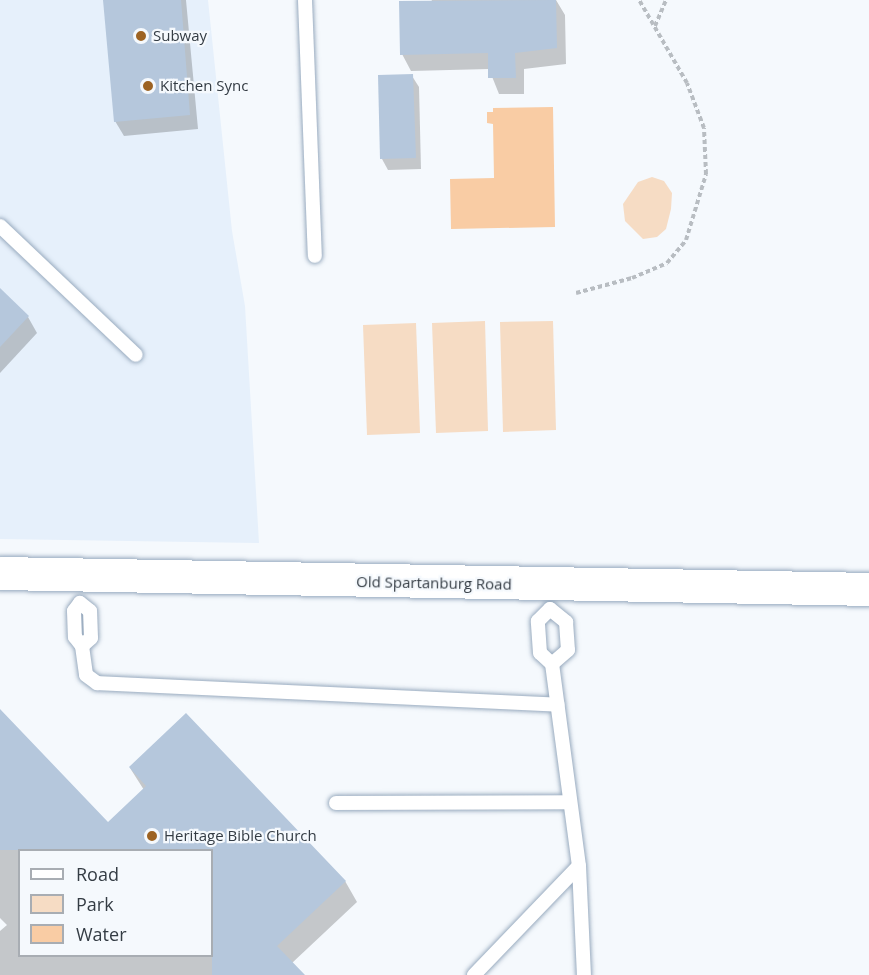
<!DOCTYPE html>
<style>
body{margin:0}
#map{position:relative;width:869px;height:975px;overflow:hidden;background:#f5f9fd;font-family:"Open Sans",sans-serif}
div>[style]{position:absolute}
.built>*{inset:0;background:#e6f0fb}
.green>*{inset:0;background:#f6dcc4}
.water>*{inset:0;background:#f9cca4}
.shadow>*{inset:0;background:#0003}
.building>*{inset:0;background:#b5c7dc}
.path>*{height:4px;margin-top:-2px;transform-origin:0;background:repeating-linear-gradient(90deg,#b8bdc2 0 4.5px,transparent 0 7.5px)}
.roads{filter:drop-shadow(0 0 2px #99abbf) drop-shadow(0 0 2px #99abbf)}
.lane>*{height:14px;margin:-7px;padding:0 7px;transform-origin:7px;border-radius:7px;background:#fff}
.secondary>*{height:33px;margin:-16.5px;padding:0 16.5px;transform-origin:16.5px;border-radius:16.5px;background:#fff}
.dots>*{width:16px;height:16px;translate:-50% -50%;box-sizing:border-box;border:3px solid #f5f9fd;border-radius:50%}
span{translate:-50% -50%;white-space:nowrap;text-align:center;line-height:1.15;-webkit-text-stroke:4.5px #f5f9fd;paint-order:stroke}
.poi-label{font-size:15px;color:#343c44}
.left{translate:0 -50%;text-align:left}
.street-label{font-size:15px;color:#343c44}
.legend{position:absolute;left:18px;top:849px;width:195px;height:108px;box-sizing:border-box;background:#f5f9fd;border:2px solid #a8adb3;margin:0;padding:8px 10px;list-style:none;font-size:18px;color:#343c44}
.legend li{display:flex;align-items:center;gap:12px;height:30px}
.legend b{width:30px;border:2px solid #a8adb3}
</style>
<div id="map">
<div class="built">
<div style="clip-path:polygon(0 0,208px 0,232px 231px,245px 306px,259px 543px,0 539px)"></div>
</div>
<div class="green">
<div style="clip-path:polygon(652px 177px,664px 181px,672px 193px,671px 209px,666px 229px,657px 237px,643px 239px,625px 221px,623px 204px,638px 182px)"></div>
<div style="clip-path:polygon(485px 321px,488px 431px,436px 433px,432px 323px)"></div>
<div style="clip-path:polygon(553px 321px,556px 430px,503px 432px,500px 322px)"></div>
<div style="clip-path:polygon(416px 323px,420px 433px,367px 435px,363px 325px)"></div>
</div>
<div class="water">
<div style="clip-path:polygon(553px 107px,555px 227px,451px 229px,450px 179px,494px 178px,493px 124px,487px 123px,487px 112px,493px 112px,493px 108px)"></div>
</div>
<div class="shadow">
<div style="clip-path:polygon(105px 0,186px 0,198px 129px,124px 136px,115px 121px)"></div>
<div style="clip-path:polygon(432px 0,556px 0,565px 15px,566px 64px,524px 69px,524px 94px,499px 94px,489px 69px,411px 71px,402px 54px)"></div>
<div style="clip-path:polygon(412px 76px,419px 87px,421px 169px,388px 170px,382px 159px)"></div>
<div style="clip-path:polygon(0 290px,28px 317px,37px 333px,0 373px)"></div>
<div style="clip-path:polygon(evenodd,0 711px,108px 824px,144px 790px,130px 768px,345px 881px,357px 902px,292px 963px,303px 975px,0 975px,0 931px,7px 925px,0 918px,0 711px,20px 850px,212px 850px,212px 956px,20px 956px,20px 850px)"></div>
</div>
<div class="building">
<div style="clip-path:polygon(103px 0,181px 0,190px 115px,114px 122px)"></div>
<div style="clip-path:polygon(556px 0,557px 48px,515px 53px,516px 78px,488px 78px,488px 53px,400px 55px,399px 1px)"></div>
<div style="clip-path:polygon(413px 74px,416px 158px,380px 159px,378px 75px)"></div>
<div style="clip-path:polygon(0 288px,29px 316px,0 347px)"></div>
<div style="clip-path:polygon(0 709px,108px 822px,146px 786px,129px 767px,186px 713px,346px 881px,277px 946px,305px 975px,212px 975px,212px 850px,0 850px)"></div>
</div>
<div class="path">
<div style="left:655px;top:26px;width:28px;rotate:-67deg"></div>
<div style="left:576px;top:293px;width:58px;rotate:-15deg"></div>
<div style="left:632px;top:278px;width:38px;rotate:-23deg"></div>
<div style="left:667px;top:263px;width:30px;rotate:-50deg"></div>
<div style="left:686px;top:240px;width:69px;rotate:-73.1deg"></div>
<div style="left:706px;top:174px;width:46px;rotate:-92.5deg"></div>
<div style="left:704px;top:128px;width:48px;rotate:-110.7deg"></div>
<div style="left:687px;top:83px;width:96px;rotate:-120deg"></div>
</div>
<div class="roads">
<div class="lane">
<div style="left:305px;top:0;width:256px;rotate:87.8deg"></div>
<div style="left:0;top:226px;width:187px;rotate:43.5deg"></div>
<div style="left:82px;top:646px;width:12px;rotate:-42deg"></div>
<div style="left:91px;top:638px;width:27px;rotate:-92deg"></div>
<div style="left:90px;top:611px;width:13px;rotate:-141deg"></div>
<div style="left:80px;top:603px;width:10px;rotate:127deg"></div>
<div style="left:74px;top:611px;width:26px;rotate:88deg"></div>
<div style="left:75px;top:637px;width:11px;rotate:52deg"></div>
<div style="left:82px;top:646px;width:29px;rotate:82deg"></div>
<div style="left:86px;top:675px;width:14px;rotate:36deg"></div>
<div style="left:97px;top:683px;width:461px;rotate:2.7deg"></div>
<div style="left:336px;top:803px;width:234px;rotate:-0.2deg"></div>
<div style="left:579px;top:866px;width:109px;rotate:87.4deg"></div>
<div style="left:474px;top:975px;width:151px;rotate:-46.1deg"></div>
<div style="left:579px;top:866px;width:204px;rotate:-97.6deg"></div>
<div style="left:552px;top:664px;width:16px;rotate:-137deg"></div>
<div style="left:540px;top:653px;width:32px;rotate:-94deg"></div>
<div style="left:538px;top:621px;width:17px;rotate:-45deg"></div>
<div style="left:550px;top:609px;width:21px;rotate:39deg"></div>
<div style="left:566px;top:622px;width:28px;rotate:86deg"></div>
<div style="left:568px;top:650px;width:21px;rotate:139deg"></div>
</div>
<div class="secondary">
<div style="left:0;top:573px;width:869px;rotate:1.05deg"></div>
</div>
</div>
<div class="dots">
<div style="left:141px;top:36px;background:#9d6323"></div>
<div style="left:148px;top:86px;background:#9d6323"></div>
<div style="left:152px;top:836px;background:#9d6323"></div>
</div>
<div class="poi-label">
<span class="left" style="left:153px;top:36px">Subway</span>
<span class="left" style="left:160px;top:86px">Kitchen Sync</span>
<span class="left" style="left:164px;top:836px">Heritage Bible Church</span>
</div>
<div class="street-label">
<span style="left:434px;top:583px;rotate:1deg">Old Spartanburg Road</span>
</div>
<ul class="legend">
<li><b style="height:8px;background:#fff"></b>Road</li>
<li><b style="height:16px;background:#f6dcc4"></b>Park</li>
<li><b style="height:16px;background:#f9cca4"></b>Water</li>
</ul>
</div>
